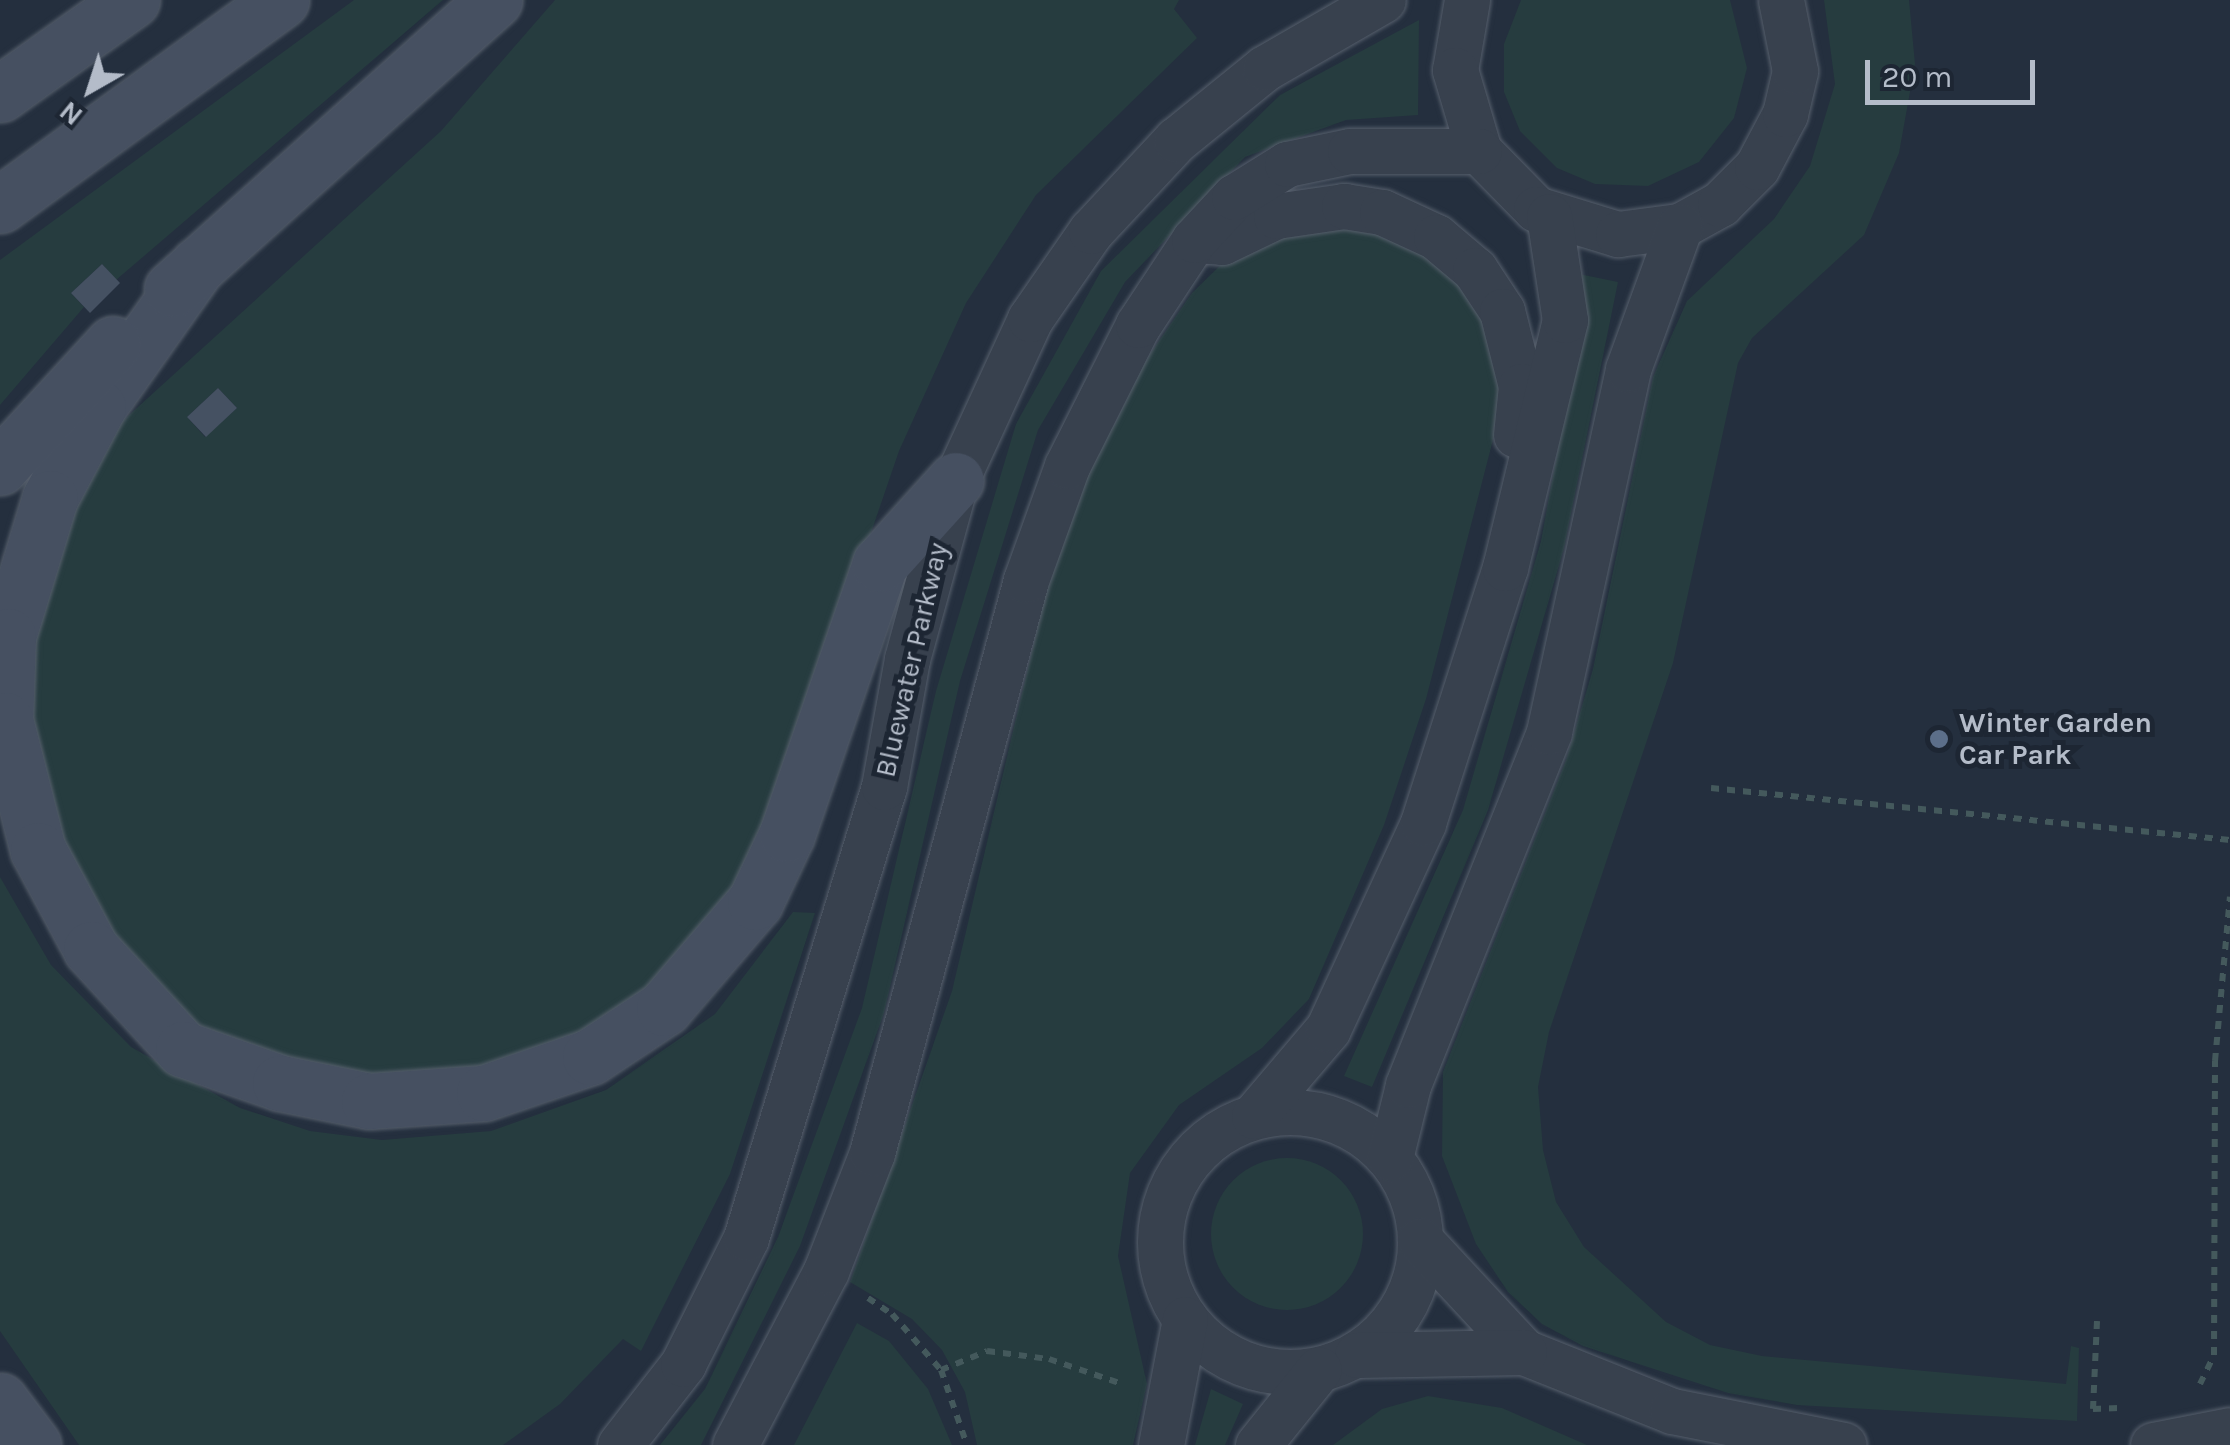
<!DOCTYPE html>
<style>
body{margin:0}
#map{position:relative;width:2230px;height:1445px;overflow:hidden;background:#242f3e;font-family:Karla,sans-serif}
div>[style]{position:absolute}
.green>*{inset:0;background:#263c3f}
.round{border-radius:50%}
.building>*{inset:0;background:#455162}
.path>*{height:6px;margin-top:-3px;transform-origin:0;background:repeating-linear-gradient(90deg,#44595c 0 8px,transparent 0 16px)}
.roads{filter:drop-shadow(0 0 2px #565f6c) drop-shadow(0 0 2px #565f6c)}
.street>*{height:45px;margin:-22.5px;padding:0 22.5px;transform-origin:22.5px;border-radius:22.5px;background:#38414e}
.street>.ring{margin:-22.5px;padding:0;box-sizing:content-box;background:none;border:45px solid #38414e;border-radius:50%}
.secondary>*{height:55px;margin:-27.5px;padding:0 27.5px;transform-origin:27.5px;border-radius:27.5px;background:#465061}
.dots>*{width:28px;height:28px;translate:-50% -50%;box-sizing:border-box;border:5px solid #1d2633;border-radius:50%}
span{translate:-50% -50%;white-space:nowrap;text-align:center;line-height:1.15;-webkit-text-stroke:10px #1d2633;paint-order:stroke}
.street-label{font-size:28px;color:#b4bcc9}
.poi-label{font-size:28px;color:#b4bcc9;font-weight:700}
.left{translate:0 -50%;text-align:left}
.north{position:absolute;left:40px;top:40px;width:100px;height:100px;-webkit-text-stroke:8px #1d2633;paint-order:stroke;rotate:219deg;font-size:28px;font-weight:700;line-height:40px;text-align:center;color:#b4bcc9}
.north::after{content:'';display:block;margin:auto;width:35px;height:45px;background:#b4bcc9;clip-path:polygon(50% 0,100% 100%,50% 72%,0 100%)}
.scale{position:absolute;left:1865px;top:60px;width:170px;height:45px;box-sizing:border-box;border:5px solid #b4bcc9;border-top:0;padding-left:12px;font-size:30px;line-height:35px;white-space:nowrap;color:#b4bcc9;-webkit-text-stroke:8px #1d2633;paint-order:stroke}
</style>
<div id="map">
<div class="green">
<div style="clip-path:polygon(354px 0,443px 0,116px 280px,102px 264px,71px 293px,84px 307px,0 405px,0 260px)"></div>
<div style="clip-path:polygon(evenodd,555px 0,1179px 0,1174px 9px,1197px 38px,1036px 195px,966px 303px,899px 451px,761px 854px,674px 975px,520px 1067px,332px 1082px,177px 1017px,43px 848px,22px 612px,116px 427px,441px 131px,555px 0,218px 388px,237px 408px,205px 437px,187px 417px,218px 388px)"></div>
<div style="clip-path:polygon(1521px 0,1730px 0,1747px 68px,1734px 118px,1699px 162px,1648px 186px,1595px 184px,1557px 168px,1520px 131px,1504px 92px,1504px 44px)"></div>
<div style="clip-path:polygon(1824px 0,1909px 0,1915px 64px,1899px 153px,1864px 235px,1752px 338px,1738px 363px,1673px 663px,1549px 1032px,1538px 1087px,1543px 1150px,1556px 1202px,1584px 1247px,1666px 1322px,1710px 1345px,1762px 1356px,2066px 1384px,2071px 1346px,2079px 1348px,2077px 1421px,1797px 1405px,1728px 1393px,1583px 1346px,1542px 1324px,1508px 1292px,1476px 1244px,1442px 1156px,1443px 1072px,1566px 760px,1593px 669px,1653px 377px,1687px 301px,1774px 219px,1810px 166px,1835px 84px)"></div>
<div style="clip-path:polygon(1419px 20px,1418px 115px,1346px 120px,1245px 157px,1125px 282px,1038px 430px,960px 681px,884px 1013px,800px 1246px,701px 1445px,660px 1445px,705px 1389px,778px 1237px,862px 1008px,936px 691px,1016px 424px,1101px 271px,1280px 95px)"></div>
<div style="clip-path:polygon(1354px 222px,1429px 250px,1488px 316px,1502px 405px,1426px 699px,1384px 825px,1309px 999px,1262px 1048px,1179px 1105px,1130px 1173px,1118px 1256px,1147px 1384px,1133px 1445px,977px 1445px,965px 1392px,942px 1350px,912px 1319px,850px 1282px,952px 991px,1045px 595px,1077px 493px,1141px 367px,1192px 293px,1240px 246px)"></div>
<div style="clip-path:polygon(1579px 274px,1618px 282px,1564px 548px,1488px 810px,1372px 1087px,1344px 1076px,1463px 810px,1541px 541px,1580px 327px)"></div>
<div style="clip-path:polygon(0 877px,51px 965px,131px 1047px,240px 1108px,310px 1131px,382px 1140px,491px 1131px,606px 1090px,715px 1014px,793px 912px,815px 913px,730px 1174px,641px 1351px,623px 1339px,560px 1404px,503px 1445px,79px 1445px,0 1331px)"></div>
<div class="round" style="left:1211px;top:1158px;width:152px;height:152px"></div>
<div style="clip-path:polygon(857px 1323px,889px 1341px,928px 1389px,952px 1445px,794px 1445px)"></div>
<div style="clip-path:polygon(1211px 1389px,1243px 1404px,1225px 1445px,1195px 1445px)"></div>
<div style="clip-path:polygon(1428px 1396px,1502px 1408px,1587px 1445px,1333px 1445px,1382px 1409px)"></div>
</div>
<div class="building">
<div style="clip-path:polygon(102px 264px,120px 283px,90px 313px,71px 293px)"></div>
<div style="clip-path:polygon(218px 388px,237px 408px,206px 437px,187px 417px)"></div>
</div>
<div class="path">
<div style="left:1711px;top:788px;width:522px;rotate:5.72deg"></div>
<div style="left:868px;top:1298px;width:29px;rotate:34deg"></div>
<div style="left:892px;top:1314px;width:74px;rotate:48.8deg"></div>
<div style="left:941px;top:1370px;width:79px;rotate:70.9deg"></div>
<div style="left:2097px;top:1321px;width:88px;rotate:92.6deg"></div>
<div style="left:2093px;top:1409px;width:26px;rotate:-2deg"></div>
<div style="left:941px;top:1370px;width:50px;rotate:-22.4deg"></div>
<div style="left:987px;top:1351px;width:63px;rotate:7.4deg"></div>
<div style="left:1049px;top:1359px;width:77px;rotate:18.9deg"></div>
<div style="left:2200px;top:1384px;width:32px;rotate:-64deg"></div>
<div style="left:2214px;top:1355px;width:294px;rotate:-89.8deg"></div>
<div style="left:2215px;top:1061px;width:165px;rotate:-84.8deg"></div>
</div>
<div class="roads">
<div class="street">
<div style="left:1467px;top:0;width:71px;rotate:99.7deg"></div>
<div style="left:1455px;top:70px;width:84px;rotate:73.5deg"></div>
<div style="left:1479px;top:151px;width:81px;rotate:45.5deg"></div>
<div style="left:1536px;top:209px;width:86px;rotate:17deg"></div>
<div style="left:1618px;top:234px;width:63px;rotate:-7.4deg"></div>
<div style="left:1680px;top:226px;width:46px;rotate:-28.8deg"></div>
<div style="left:1720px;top:204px;width:52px;rotate:-45deg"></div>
<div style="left:1757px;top:167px;width:60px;rotate:-62.2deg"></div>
<div style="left:1785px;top:114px;width:44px;rotate:-76.9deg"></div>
<div style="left:1795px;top:71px;width:72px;rotate:-101.2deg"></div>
<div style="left:1196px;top:240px;width:26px;rotate:4deg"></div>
<div style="left:1222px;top:242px;width:60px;rotate:-25.7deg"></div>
<div style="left:1276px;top:216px;width:69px;rotate:-8.4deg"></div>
<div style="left:1344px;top:206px;width:38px;rotate:9deg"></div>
<div style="left:1382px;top:212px;width:60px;rotate:24.8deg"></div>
<div style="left:1436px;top:237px;width:51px;rotate:40.2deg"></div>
<div style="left:1475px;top:270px;width:49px;rotate:56.6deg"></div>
<div style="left:1502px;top:311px;width:77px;rotate:75.8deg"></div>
<div style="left:1521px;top:386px;width:49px;rotate:95.8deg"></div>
<div class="ring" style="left:1160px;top:1112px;width:215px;height:215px"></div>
<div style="left:1254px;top:1116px;width:114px;rotate:-49.6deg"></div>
<div style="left:1328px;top:1029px;width:227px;rotate:-65.2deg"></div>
<div style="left:1423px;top:823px;width:268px;rotate:-72.2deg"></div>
<div style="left:1505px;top:568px;width:255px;rotate:-76.4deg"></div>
<div style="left:1565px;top:320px;width:105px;rotate:-98.7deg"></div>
<div style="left:1390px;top:1158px;width:75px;rotate:-76.1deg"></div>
<div style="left:1408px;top:1085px;width:380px;rotate:-68.2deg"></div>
<div style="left:1549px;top:732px;width:371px;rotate:-77.7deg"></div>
<div style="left:1628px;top:369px;width:152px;rotate:-70deg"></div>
<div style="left:1420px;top:1240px;width:153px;rotate:47.1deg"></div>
<div style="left:1524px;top:1352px;width:159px;rotate:21.7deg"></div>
<div style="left:1672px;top:1411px;width:175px;rotate:11.2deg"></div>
<div style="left:1357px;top:1355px;width:167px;rotate:-1deg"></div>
<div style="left:620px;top:1445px;width:103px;rotate:-52.1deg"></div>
<div style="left:683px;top:1364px;width:141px;rotate:-63.4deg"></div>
<div style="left:746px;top:1238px;width:472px;rotate:-73deg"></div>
<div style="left:884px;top:787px;width:130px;rotate:-79.8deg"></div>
<div style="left:907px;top:659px;width:186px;rotate:-74.7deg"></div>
<div style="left:956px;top:480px;width:177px;rotate:-65.3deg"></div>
<div style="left:1030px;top:319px;width:107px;rotate:-55.3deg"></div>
<div style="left:1091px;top:231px;width:125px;rotate:-47deg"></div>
<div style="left:1176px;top:140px;width:114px;rotate:-39deg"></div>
<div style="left:1265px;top:68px;width:136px;rotate:-30deg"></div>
<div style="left:735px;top:1445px;width:196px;rotate:-62.4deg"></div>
<div style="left:826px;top:1271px;width:127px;rotate:-68.7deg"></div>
<div style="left:872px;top:1153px;width:593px;rotate:-74.96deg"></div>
<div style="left:1026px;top:580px;width:121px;rotate:-70.2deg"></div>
<div style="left:1067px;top:466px;width:158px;rotate:-63.3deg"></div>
<div style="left:1138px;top:325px;width:102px;rotate:-56.6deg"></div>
<div style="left:1194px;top:240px;width:59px;rotate:-47.1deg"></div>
<div style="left:1234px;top:197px;width:62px;rotate:-31.9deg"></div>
<div style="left:1287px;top:164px;width:64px;rotate:-11.7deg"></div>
<div style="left:1350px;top:151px;width:129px"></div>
<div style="left:1161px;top:1445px;width:128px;rotate:-79.2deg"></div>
<div style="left:1258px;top:1445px;width:97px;rotate:-51.2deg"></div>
<div style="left:2153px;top:1445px;width:78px;rotate:-11deg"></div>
</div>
<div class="secondary">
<div style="left:0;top:94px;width:162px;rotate:-35.5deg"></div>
<div style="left:0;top:205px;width:348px;rotate:-36.1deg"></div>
<div style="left:198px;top:265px;width:174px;rotate:125.2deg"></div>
<div style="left:98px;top:407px;width:103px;rotate:117.8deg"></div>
<div style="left:50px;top:498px;width:144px;rotate:106.9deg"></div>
<div style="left:8px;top:636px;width:84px;rotate:92deg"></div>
<div style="left:5px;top:720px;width:134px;rotate:75.8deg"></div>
<div style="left:38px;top:850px;width:112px;rotate:61.8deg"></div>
<div style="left:91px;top:949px;width:136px;rotate:47.4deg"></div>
<div style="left:183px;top:1049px;width:103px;rotate:19.3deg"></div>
<div style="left:280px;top:1083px;width:91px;rotate:11.4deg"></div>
<div style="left:369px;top:1101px;width:115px;rotate:-4deg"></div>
<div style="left:484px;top:1093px;width:112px;rotate:-18.8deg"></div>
<div style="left:590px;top:1057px;width:89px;rotate:-33.5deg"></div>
<div style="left:664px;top:1008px;width:140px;rotate:-49.4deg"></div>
<div style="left:755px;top:902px;width:75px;rotate:-64.8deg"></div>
<div style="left:787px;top:834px;width:286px;rotate:-71deg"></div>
<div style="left:880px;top:564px;width:113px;rotate:-47.9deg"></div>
<div style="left:172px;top:289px;width:433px;rotate:-41.9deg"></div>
<div style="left:0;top:467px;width:167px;rotate:-47.4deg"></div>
<div style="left:0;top:1401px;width:55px;rotate:53.1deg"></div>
</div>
</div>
<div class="dots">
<div style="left:1939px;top:739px;background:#5c6f8a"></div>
</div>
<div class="street-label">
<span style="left:912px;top:660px;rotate:-77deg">Bluewater Parkway</span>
</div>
<div class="poi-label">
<span class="left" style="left:1959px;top:739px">Winter Garden<br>Car Park</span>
</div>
<div class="north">N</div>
<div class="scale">20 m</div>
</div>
